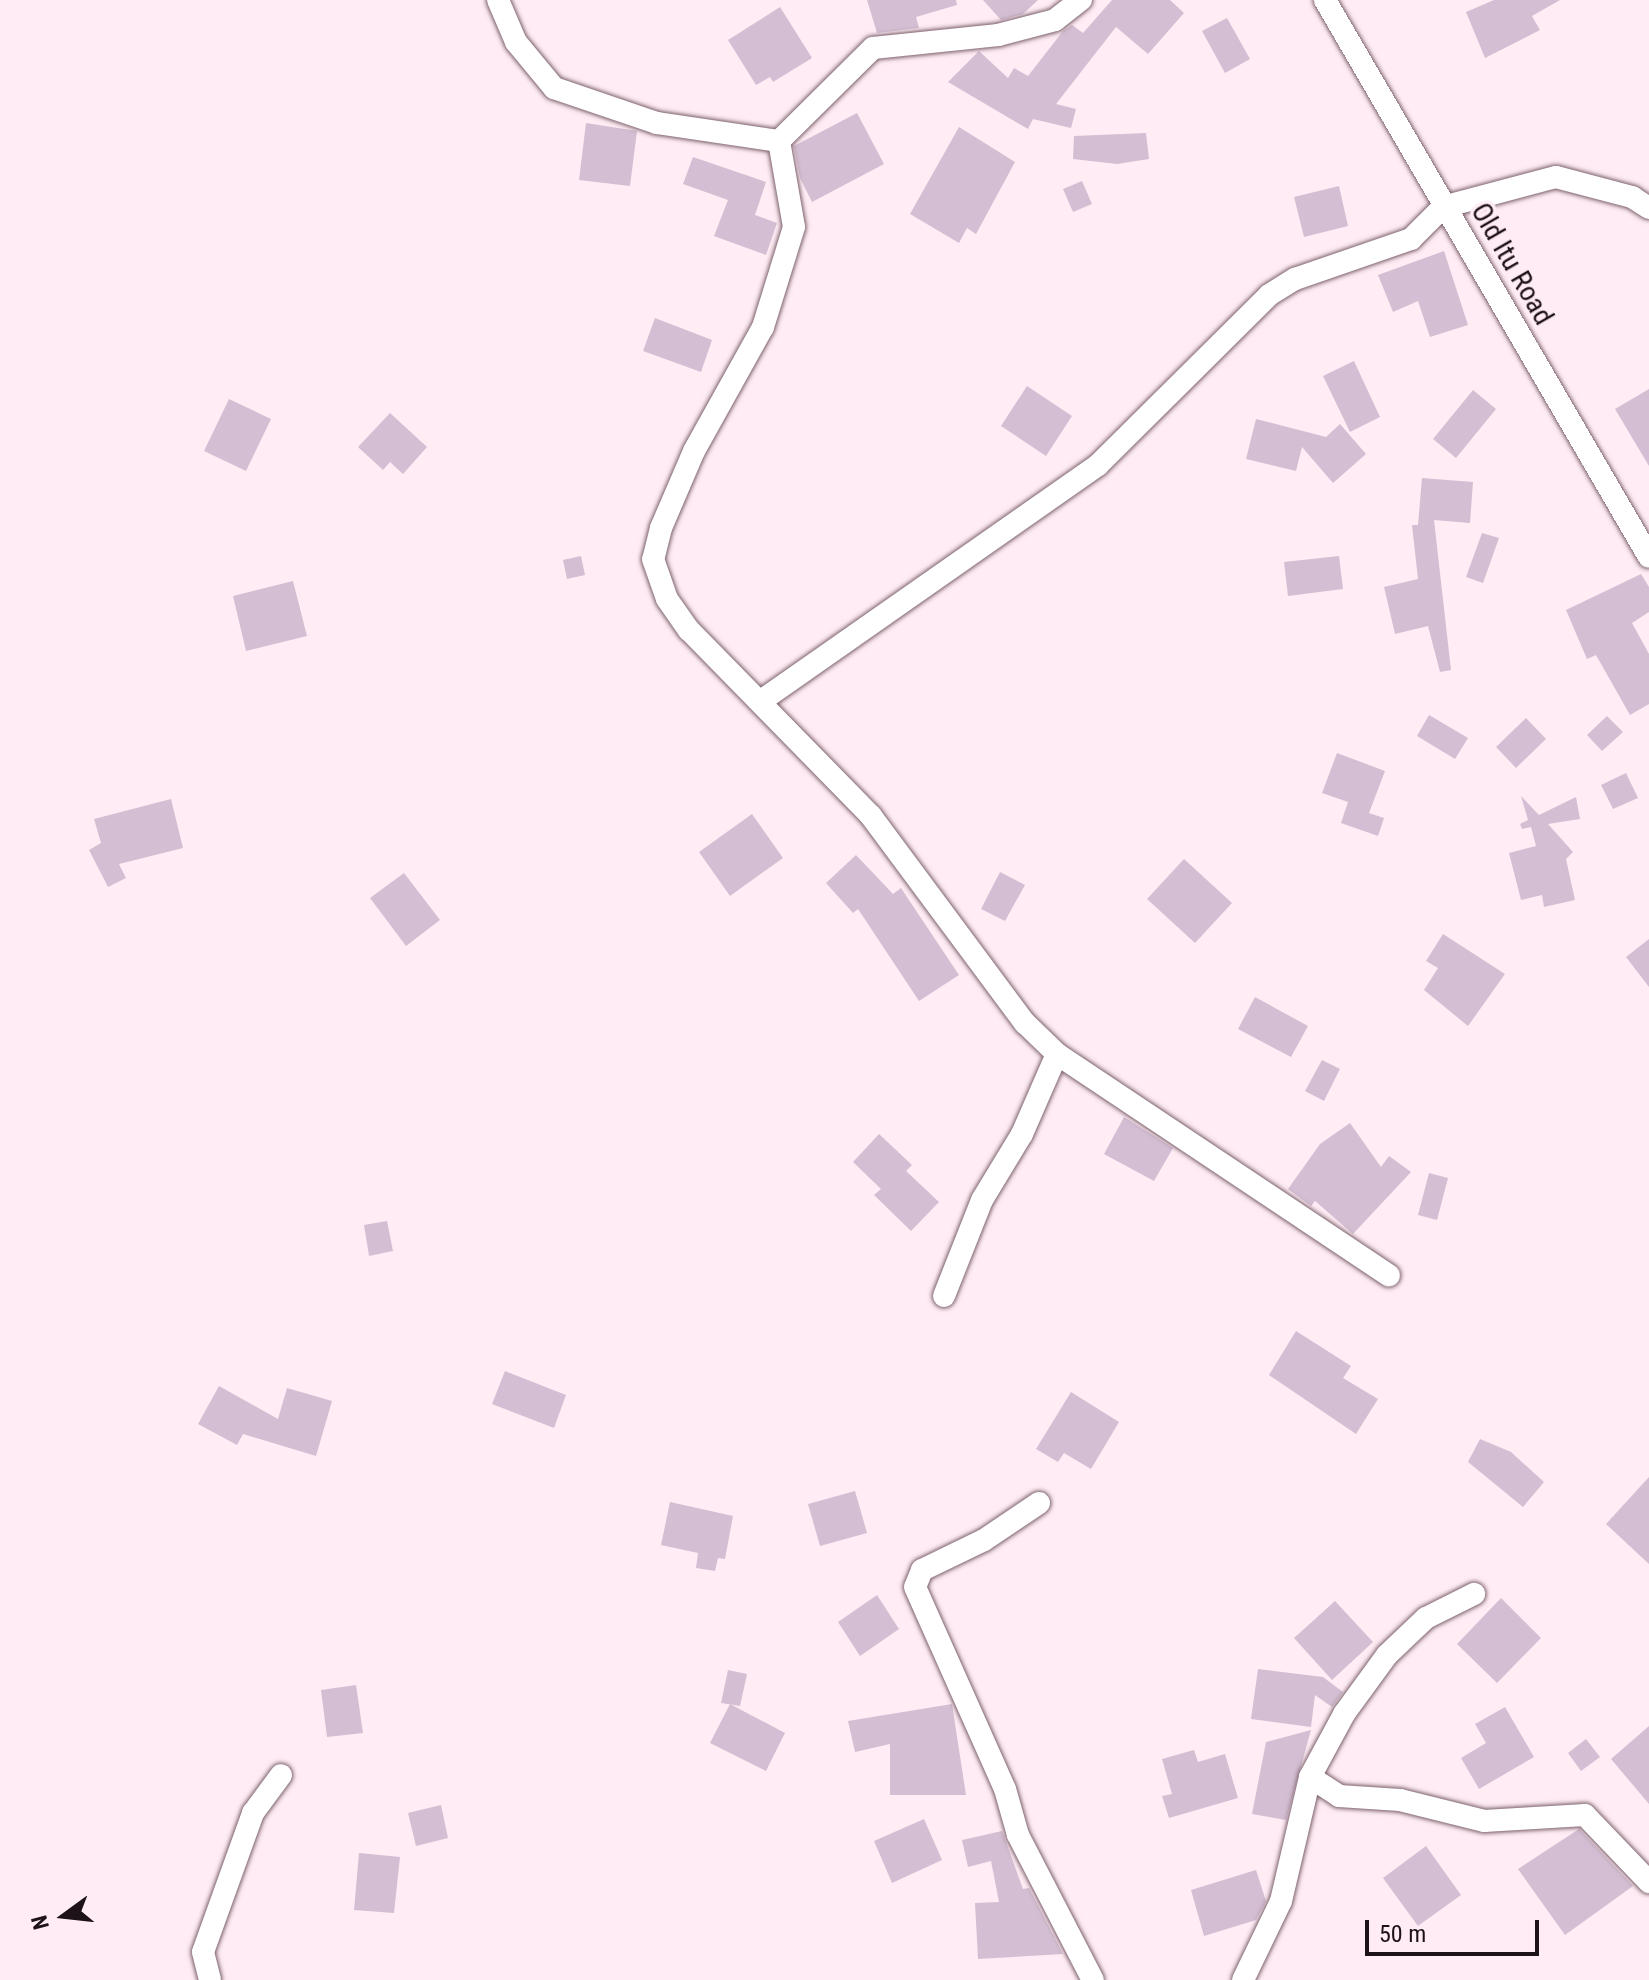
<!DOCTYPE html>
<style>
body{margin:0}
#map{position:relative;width:1649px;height:1980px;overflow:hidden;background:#ffecf4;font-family:"Roboto Condensed",sans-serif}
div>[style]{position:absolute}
.building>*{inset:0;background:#d4bed3}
.roads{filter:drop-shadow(0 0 2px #7d626e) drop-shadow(0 0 2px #7d626e)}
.minor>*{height:22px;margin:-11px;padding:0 11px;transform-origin:11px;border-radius:11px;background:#fff}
span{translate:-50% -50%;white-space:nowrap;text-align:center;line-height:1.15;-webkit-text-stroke:7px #ffecf4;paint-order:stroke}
.street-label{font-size:28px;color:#1d1217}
.north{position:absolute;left:24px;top:1876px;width:80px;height:80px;-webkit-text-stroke:6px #ffecf4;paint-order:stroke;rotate:255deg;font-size:22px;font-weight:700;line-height:32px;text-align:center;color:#1d1217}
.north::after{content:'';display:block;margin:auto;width:28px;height:36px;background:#1d1217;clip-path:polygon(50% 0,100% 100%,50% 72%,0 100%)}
.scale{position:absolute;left:1365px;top:1920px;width:174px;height:36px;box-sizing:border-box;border:4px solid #1d1217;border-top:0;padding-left:10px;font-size:24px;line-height:28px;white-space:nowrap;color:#1d1217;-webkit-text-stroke:6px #ffecf4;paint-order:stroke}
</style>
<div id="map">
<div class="building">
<div style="clip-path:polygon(867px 0,956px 0,957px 5px,916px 17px,919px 28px,877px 33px)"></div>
<div style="clip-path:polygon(983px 0,1038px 0,1023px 14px,1001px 20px)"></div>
<div style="clip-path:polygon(1112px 0,1170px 0,1184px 13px,1148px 54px,1116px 27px,1056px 104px,1076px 109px,1071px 128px,1033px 119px,1028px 129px,948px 82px,979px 51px,1008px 78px,1014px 68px,1028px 76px,1063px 31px,1072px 25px,1083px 33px)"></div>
<div style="clip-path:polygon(1494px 0,1560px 0,1532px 16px,1540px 30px,1485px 58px,1466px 12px)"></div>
<div style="clip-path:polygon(780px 7px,812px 58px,773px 82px,770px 77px,756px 85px,728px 40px)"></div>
<div style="clip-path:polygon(1227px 18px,1250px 59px,1225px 73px,1202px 31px)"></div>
<div style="clip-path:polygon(857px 113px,884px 164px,812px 202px,800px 178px,794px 146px)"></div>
<div style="clip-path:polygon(586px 123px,637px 131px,630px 186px,579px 180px)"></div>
<div style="clip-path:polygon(959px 127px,1015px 162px,976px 234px,967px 228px,959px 243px,910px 214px)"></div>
<div style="clip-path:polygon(1146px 133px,1149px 159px,1117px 164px,1073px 159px,1074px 136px)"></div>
<div style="clip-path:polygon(693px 157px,766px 182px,755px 215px,777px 223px,766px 255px,714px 236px,728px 200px,683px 184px)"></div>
<div style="clip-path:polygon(1082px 181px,1092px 204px,1073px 212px,1063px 189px)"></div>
<div style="clip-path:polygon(1339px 186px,1348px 226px,1304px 237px,1294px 197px)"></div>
<div style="clip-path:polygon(1444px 251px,1468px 325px,1430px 337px,1418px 301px,1393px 312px,1378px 275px)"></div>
<div style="clip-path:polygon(655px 318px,712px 340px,701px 372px,643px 351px)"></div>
<div style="clip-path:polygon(1354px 361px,1380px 417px,1350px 432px,1323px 376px)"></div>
<div style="clip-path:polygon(1027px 386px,1072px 416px,1046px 456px,1001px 426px)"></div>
<div style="clip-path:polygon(1649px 389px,1649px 466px,1615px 409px)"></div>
<div style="clip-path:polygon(1473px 390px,1496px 409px,1456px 458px,1433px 439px)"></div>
<div style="clip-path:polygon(229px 399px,271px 419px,246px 471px,204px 451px)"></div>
<div style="clip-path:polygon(390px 413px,427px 447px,403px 474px,390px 462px,383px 470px,358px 447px)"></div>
<div style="clip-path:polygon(1256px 419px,1326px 437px,1340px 424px,1366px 454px,1333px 483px,1302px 447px,1296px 471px,1246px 459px)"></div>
<div style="clip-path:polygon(1422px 478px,1473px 482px,1470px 523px,1434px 520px,1451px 670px,1440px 672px,1428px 626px,1395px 634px,1384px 587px,1418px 579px,1412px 525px,1418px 525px)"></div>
<div style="clip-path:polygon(1482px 533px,1499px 538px,1483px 583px,1466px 577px)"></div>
<div style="clip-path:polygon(581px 556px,585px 575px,567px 579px,563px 560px)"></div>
<div style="clip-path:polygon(1339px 556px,1343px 589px,1288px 596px,1284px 562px)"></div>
<div style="clip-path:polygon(1641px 574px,1649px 587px,1649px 612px,1632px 623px,1649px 654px,1649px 704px,1630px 715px,1596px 655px,1587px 659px,1566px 610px)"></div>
<div style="clip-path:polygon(293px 581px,307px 636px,246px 651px,233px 596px)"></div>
<div style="clip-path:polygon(1429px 715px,1468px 738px,1455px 759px,1417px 736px)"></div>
<div style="clip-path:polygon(1607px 716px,1623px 732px,1602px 751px,1587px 735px)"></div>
<div style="clip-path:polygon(1526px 718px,1546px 739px,1516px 768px,1496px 747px)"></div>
<div style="clip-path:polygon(1337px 753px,1385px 771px,1369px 813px,1384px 818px,1378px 836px,1341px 823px,1348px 802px,1322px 793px)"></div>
<div style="clip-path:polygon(1626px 773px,1638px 798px,1613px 809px,1601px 785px)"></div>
<div style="clip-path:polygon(1521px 796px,1539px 815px,1576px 797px,1580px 819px,1548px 824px,1573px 852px,1566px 859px,1575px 900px,1544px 907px,1542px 895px,1521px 900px,1509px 853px,1536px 846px,1531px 827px,1522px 829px,1520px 824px,1528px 820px)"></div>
<div style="clip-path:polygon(171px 799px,183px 848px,119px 864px,126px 878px,108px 887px,89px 850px,101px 843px,94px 819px)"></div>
<div style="clip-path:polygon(752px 814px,783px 858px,730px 896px,699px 852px)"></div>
<div style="clip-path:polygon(856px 855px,893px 894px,901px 888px,959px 975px,919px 1001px,858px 909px,853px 913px,826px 883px)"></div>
<div style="clip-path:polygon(1184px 859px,1232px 903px,1195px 943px,1147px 899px)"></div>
<div style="clip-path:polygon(1000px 872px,1025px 885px,1005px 921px,981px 909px)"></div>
<div style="clip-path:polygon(404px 873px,440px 920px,406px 946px,370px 898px)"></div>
<div style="clip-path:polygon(1443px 934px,1505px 974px,1468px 1026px,1424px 990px,1438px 968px,1426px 961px)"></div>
<div style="clip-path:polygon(1649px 939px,1649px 987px,1626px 957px)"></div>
<div style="clip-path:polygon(1255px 997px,1308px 1026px,1291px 1057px,1238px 1029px)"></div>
<div style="clip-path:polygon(1322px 1060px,1340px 1069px,1324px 1101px,1305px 1091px)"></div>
<div style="clip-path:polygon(1124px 1117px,1173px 1148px,1154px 1181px,1104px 1154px)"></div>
<div style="clip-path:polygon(1350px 1123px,1381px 1167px,1389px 1156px,1411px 1172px,1353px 1234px,1315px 1201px,1311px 1206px,1288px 1189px,1320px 1144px)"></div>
<div style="clip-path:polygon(879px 1134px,912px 1165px,906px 1171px,939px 1202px,911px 1231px,874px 1195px,881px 1189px,853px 1162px)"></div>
<div style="clip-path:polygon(1429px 1173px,1448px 1178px,1437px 1220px,1418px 1215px)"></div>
<div style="clip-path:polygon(387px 1221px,393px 1251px,369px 1256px,364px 1225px)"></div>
<div style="clip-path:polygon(1296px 1331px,1351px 1366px,1343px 1378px,1378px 1399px,1356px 1434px,1269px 1375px)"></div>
<div style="clip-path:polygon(505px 1371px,566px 1395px,554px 1428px,492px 1404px)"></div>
<div style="clip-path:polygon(219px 1386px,278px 1419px,287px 1388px,332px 1401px,316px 1456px,243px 1434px,237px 1445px,198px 1424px)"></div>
<div style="clip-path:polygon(1071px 1392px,1119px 1422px,1091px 1469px,1064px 1453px,1058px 1462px,1036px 1449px)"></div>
<div style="clip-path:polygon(1480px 1439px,1511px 1452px,1544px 1482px,1523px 1507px,1468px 1462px)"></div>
<div style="clip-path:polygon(1649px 1477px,1649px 1564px,1606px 1524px)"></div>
<div style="clip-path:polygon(855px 1491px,867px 1533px,820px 1546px,808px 1504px)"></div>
<div style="clip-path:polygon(670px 1502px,733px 1516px,725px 1559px,718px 1558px,715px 1571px,696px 1568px,698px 1553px,661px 1545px)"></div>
<div style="clip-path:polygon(877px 1595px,899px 1629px,860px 1656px,838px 1622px)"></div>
<div style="clip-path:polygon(1501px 1598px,1541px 1638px,1497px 1683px,1457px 1644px)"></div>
<div style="clip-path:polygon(1335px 1601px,1373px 1642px,1332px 1680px,1294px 1638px)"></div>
<div style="clip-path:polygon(1258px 1669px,1323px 1677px,1343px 1692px,1332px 1707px,1315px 1695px,1311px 1727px,1251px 1719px)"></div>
<div style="clip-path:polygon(728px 1670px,747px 1674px,740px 1706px,721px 1703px)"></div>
<div style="clip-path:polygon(356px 1685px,363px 1733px,327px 1737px,321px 1690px)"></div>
<div style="clip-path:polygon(730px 1704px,785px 1733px,766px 1771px,710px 1743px)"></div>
<div style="clip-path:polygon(952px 1704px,966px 1795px,890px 1795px,890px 1744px,855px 1752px,848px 1721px)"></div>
<div style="clip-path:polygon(1505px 1707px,1534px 1757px,1479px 1789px,1461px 1758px,1486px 1743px,1475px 1724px)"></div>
<div style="clip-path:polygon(1649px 1726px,1649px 1804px,1611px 1759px)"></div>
<div style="clip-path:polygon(1311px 1730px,1286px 1820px,1252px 1814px,1266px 1742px)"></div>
<div style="clip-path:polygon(1586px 1739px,1600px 1757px,1581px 1771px,1568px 1753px)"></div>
<div style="clip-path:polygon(1194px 1750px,1198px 1762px,1225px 1754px,1238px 1798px,1169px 1818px,1162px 1796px,1172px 1794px,1162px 1759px)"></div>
<div style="clip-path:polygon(441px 1805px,448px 1838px,416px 1846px,408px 1813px)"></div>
<div style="clip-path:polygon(924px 1819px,942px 1860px,892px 1883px,874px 1841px)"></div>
<div style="clip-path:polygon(1579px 1829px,1633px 1886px,1565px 1935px,1518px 1869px)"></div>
<div style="clip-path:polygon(1002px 1831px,1023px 1889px,1029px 1888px,1063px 1954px,978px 1959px,975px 1903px,999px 1902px,991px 1861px,968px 1867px,962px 1840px)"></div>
<div style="clip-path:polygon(1426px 1846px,1461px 1895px,1418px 1926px,1383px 1878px)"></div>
<div style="clip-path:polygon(359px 1853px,400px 1857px,394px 1913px,354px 1910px)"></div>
<div style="clip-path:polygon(1256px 1870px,1266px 1901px,1256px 1920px,1204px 1936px,1191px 1890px)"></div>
</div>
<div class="roads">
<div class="minor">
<div style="left:498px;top:0;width:46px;rotate:66.8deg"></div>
<div style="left:516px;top:42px;width:60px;rotate:50.4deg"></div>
<div style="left:554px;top:88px;width:109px;rotate:18.8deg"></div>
<div style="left:657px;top:123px;width:123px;rotate:8.4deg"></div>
<div style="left:1325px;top:0;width:644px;rotate:59.81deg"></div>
<div style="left:779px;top:141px;width:87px;rotate:80.1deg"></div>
<div style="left:794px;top:227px;width:105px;rotate:107.2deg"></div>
<div style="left:763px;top:327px;width:142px;rotate:119.1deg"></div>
<div style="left:694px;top:451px;width:84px;rotate:113.2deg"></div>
<div style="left:661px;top:528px;width:32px;rotate:104deg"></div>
<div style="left:653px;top:559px;width:42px;rotate:70.7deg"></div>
<div style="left:667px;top:599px;width:38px;rotate:55deg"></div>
<div style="left:689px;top:630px;width:260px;rotate:45.6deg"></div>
<div style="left:871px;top:816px;width:258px;rotate:53.4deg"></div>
<div style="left:1025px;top:1023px;width:45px;rotate:44.1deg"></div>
<div style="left:1057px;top:1054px;width:399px;rotate:33.7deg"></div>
<div style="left:779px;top:141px;width:132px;rotate:-44.7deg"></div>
<div style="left:873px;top:48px;width:126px;rotate:-5.9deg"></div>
<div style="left:998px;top:35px;width:59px;rotate:-14.7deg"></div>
<div style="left:1055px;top:20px;width:33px;rotate:-38deg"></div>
<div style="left:761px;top:701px;width:411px;rotate:-35deg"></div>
<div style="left:1098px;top:465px;width:241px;rotate:-44.8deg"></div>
<div style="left:1269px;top:295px;width:31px;rotate:-32deg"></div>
<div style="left:1295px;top:279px;width:123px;rotate:-19deg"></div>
<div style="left:1411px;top:239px;width:45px;rotate:-45deg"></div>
<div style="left:1443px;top:207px;width:117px;rotate:-14.9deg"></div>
<div style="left:1556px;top:177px;width:79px;rotate:14.7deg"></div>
<div style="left:1632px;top:197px;width:20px;rotate:33deg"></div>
<div style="left:944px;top:1296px;width:103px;rotate:-68.4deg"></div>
<div style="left:982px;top:1200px;width:77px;rotate:-58.8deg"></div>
<div style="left:1022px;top:1134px;width:87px;rotate:-66.4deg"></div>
<div style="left:1039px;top:1503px;width:66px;rotate:146.1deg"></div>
<div style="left:984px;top:1540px;width:69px;rotate:154.2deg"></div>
<div style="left:922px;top:1570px;width:18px;rotate:112deg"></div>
<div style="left:915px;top:1587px;width:221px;rotate:66deg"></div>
<div style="left:1005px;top:1789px;width:48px;rotate:74.2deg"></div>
<div style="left:1018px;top:1835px;width:163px;rotate:62.7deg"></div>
<div style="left:1310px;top:1777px;width:35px;rotate:33deg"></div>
<div style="left:1339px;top:1796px;width:61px;rotate:3.8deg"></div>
<div style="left:1400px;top:1800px;width:87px;rotate:14deg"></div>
<div style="left:1484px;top:1821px;width:101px;rotate:-3.4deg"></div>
<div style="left:1585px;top:1815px;width:93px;rotate:46.3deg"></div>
<div style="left:210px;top:1980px;width:29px;rotate:-104deg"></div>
<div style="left:203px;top:1952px;width:148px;rotate:-70.2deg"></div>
<div style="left:253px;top:1813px;width:47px;rotate:-53.6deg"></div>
<div style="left:1243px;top:1980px;width:88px;rotate:-64.3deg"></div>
<div style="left:1281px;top:1901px;width:127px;rotate:-76.8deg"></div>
<div style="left:1310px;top:1777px;width:72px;rotate:-61.6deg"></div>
<div style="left:1344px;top:1714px;width:73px;rotate:-53.9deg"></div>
<div style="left:1387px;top:1655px;width:54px;rotate:-43.5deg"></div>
<div style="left:1426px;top:1618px;width:54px;rotate:-26.6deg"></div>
</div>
</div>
<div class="street-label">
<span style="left:1512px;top:264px;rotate:60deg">Old Itu Road</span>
</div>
<div class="north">N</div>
<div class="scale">50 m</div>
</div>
